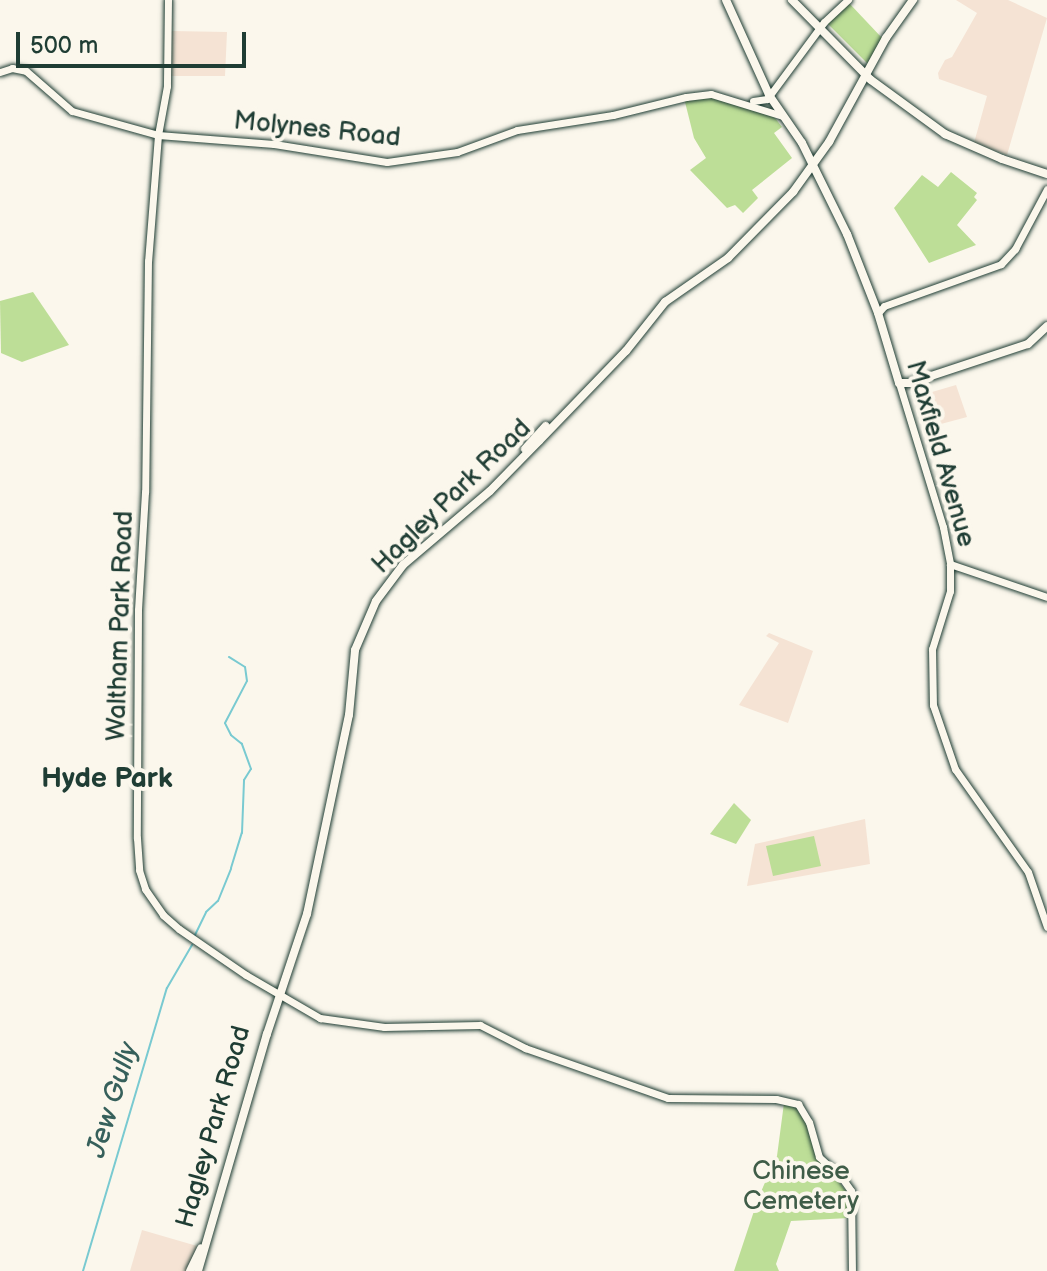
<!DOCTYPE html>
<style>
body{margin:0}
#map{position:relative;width:1047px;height:1271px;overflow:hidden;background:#fbf7ec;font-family:"Balsamiq Sans",sans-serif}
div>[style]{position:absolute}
.built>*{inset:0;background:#f5e3d4}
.green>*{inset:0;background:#bdde97}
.stream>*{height:2px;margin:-1px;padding:0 1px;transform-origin:1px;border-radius:1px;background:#79cad1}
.roads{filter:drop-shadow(0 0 2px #1f3d34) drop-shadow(0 0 2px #1f3d34)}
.secondary>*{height:7px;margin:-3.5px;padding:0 3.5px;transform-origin:3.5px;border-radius:3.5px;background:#fbf7ec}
.primary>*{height:8px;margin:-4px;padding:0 4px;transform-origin:4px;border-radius:4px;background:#fbf7ec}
span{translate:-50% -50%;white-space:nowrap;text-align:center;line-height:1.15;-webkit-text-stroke:8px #fbf7ec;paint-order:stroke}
.street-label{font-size:26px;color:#1f3d34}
.park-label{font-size:26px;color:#3f5d48}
.neighbourhood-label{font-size:28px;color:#1f3d34;font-weight:700}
.water-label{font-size:28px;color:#36605b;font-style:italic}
.scale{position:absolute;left:16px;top:32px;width:230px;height:36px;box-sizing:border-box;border:4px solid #1f3d34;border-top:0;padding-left:10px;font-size:24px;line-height:28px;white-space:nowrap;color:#1f3d34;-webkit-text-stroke:6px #fbf7ec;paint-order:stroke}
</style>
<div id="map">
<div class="built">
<div style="clip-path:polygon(956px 0,1008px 0,1047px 18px,1007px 155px,974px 143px,987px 96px,939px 79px,938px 73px,945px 60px,952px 57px,977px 13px)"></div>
<div style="clip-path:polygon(171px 31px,227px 32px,225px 76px,170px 76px)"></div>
<div style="clip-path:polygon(956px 385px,967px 417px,941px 424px,932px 392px)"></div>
<div style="clip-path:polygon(769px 633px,813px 651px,788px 723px,739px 705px,779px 643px,766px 636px)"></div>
<div style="clip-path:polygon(865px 819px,870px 864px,747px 886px,755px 844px)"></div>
<div style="clip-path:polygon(142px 1230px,197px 1246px,188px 1271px,130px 1271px)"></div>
</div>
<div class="green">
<div style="clip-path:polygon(849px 3px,883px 39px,868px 64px,827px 23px)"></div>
<div style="clip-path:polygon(719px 97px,772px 114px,782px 127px,774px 133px,792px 158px,752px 190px,758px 198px,743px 213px,735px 205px,727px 208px,690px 170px,706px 158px,694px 138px,684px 98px)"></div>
<div style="clip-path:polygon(951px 172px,977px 193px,974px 197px,977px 200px,957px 225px,976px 245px,929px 263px,894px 208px,922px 175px,938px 187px)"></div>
<div style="clip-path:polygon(33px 292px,69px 345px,22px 362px,1px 353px,0 301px)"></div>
<div style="clip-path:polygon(734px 803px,751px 820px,736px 844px,710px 834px)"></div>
<div style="clip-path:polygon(814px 836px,821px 866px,773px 876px,766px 846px)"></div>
<div style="clip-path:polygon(784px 1103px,793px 1103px,804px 1114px,814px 1149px,849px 1195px,849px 1218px,791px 1221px,776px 1264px,779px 1271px,734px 1271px,759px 1196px,777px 1156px)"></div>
</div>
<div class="stream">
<div style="left:195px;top:935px;width:25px;rotate:-64deg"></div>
<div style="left:206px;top:912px;width:16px;rotate:-43deg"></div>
<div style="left:218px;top:901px;width:35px;rotate:-68deg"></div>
<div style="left:231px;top:868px;width:37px;rotate:-73deg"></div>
<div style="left:242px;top:833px;width:53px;rotate:-87.8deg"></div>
<div style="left:244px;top:780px;width:13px;rotate:-58deg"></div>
<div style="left:251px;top:769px;width:27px;rotate:-110deg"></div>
<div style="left:242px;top:744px;width:14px;rotate:-141deg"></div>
<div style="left:231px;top:735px;width:13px;rotate:-117deg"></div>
<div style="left:225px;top:723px;width:47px;rotate:-62.4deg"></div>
<div style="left:247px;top:681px;width:14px;rotate:-98deg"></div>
<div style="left:245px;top:667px;width:19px;rotate:-148deg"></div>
<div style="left:83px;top:1271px;width:295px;rotate:-73.5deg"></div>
<div style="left:167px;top:988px;width:50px;rotate:-59.8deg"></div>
</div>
<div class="roads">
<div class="secondary">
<div style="left:168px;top:0;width:86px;rotate:90.7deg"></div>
<div style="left:167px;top:86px;width:50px;rotate:100.4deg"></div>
<div style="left:158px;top:135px;width:126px;rotate:94.5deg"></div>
<div style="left:148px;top:261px;width:231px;rotate:90.7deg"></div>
<div style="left:145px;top:492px;width:118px;rotate:93.4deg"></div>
<div style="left:138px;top:610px;width:228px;rotate:90.3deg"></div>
<div style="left:137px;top:838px;width:32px;rotate:86deg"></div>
<div style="left:139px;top:870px;width:20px;rotate:72deg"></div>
<div style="left:145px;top:889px;width:32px;rotate:55deg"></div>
<div style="left:163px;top:915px;width:21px;rotate:41deg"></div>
<div style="left:179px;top:929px;width:81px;rotate:34.5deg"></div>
<div style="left:246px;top:975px;width:86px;rotate:30.2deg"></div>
<div style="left:320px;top:1018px;width:65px;rotate:8deg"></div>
<div style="left:384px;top:1027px;width:96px;rotate:-1.2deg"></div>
<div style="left:480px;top:1025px;width:51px;rotate:27.1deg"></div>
<div style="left:525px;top:1048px;width:151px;rotate:19.3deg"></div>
<div style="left:668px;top:1098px;width:108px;rotate:0.5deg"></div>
<div style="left:776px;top:1099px;width:23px;rotate:13deg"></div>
<div style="left:798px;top:1104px;width:21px;rotate:59deg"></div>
<div style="left:809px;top:1122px;width:36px;rotate:74deg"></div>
<div style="left:819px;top:1157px;width:31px;rotate:42deg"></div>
<div style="left:842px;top:1178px;width:16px;rotate:55deg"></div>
<div style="left:851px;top:1191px;width:80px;rotate:89.3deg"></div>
<div style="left:0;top:72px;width:13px;rotate:-18deg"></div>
<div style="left:12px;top:68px;width:14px;rotate:12deg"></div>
<div style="left:26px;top:71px;width:61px;rotate:41deg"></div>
<div style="left:72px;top:111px;width:89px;rotate:15.6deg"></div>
<div style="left:158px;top:135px;width:116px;rotate:4.4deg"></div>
<div style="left:274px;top:144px;width:114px;rotate:9.1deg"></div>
<div style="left:387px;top:162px;width:71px;rotate:-8.1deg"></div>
<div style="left:457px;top:152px;width:64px;rotate:-20.1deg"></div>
<div style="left:517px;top:130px;width:97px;rotate:-8.9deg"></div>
<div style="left:613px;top:115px;width:75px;rotate:-13.9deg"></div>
<div style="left:686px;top:97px;width:25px;rotate:-7deg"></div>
<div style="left:711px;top:94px;width:75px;rotate:17deg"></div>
<div style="left:753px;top:101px;width:14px;rotate:-8deg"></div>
<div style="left:767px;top:99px;width:96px;rotate:-53.5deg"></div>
<div style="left:824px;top:22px;width:33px;rotate:-43deg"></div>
<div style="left:878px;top:313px;width:9px;rotate:-49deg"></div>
<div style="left:884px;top:306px;width:124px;rotate:-19.7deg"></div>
<div style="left:1001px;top:264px;width:21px;rotate:-47deg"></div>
<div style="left:1015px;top:249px;width:68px;rotate:-61.9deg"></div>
<div style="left:899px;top:383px;width:151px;rotate:73deg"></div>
<div style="left:943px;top:527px;width:38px;rotate:79deg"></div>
<div style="left:950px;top:564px;width:27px;rotate:90deg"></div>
<div style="left:950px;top:591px;width:61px;rotate:107.2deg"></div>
<div style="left:932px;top:649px;width:56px;rotate:89deg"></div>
<div style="left:933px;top:705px;width:68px;rotate:71deg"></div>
<div style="left:955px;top:769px;width:126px;rotate:54.7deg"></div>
<div style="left:1028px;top:872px;width:58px;rotate:70.9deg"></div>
<div style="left:950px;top:564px;width:102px;rotate:18.8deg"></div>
</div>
<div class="primary">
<div style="left:726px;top:0;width:104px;rotate:65.6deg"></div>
<div style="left:769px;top:95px;width:58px;rotate:55.5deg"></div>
<div style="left:802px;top:143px;width:102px;rotate:63.7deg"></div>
<div style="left:847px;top:234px;width:85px;rotate:68.6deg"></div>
<div style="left:878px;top:313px;width:73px;rotate:73.3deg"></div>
<div style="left:899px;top:383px;width:11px"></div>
<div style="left:910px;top:383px;width:124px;rotate:-18.3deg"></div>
<div style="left:1028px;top:344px;width:26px;rotate:-43deg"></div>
<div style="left:792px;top:0;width:112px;rotate:45.4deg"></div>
<div style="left:871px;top:80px;width:92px;rotate:36.1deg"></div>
<div style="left:945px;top:134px;width:62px;rotate:23.7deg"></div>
<div style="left:1002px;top:159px;width:47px;rotate:18.4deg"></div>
<div style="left:525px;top:449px;width:31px;rotate:-48deg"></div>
<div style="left:190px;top:1271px;width:25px;rotate:-64deg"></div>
<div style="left:198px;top:1271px;width:247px;rotate:-73.8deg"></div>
<div style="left:267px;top:1034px;width:126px;rotate:-71.6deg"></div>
<div style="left:307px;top:914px;width:203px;rotate:-78.1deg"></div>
<div style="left:349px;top:715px;width:65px;rotate:-84.7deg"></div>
<div style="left:355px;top:650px;width:53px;rotate:-66.8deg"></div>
<div style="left:376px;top:601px;width:45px;rotate:-53.1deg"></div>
<div style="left:403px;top:565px;width:114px;rotate:-40.4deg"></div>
<div style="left:490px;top:491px;width:70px;rotate:-45.6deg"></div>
<div style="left:539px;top:441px;width:125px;rotate:-46deg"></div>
<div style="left:626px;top:351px;width:63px;rotate:-51.5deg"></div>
<div style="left:665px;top:302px;width:77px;rotate:-34.9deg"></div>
<div style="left:728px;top:258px;width:93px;rotate:-45.4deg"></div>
<div style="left:793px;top:192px;width:62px;rotate:-54.2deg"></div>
<div style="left:829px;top:142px;width:119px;rotate:-61.3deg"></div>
<div style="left:886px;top:38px;width:47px;rotate:-54.6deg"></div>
</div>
</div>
<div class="street-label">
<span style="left:317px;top:130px;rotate:6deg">Molynes Road</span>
<span style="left:940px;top:454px;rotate:74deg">Maxfield Avenue</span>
<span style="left:452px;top:497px;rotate:-44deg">Hagley Park Road</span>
<span style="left:121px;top:626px;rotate:-88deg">Waltham Park Road</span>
<span style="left:214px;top:1127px;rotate:-74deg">Hagley Park Road</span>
</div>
<div class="park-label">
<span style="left:801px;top:1187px">Chinese<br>Cemetery</span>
</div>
<div class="neighbourhood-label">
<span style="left:107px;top:779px">Hyde Park</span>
</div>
<div class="water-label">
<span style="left:113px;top:1100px;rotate:-73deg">Jew Gully</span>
</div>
<div class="scale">500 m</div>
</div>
